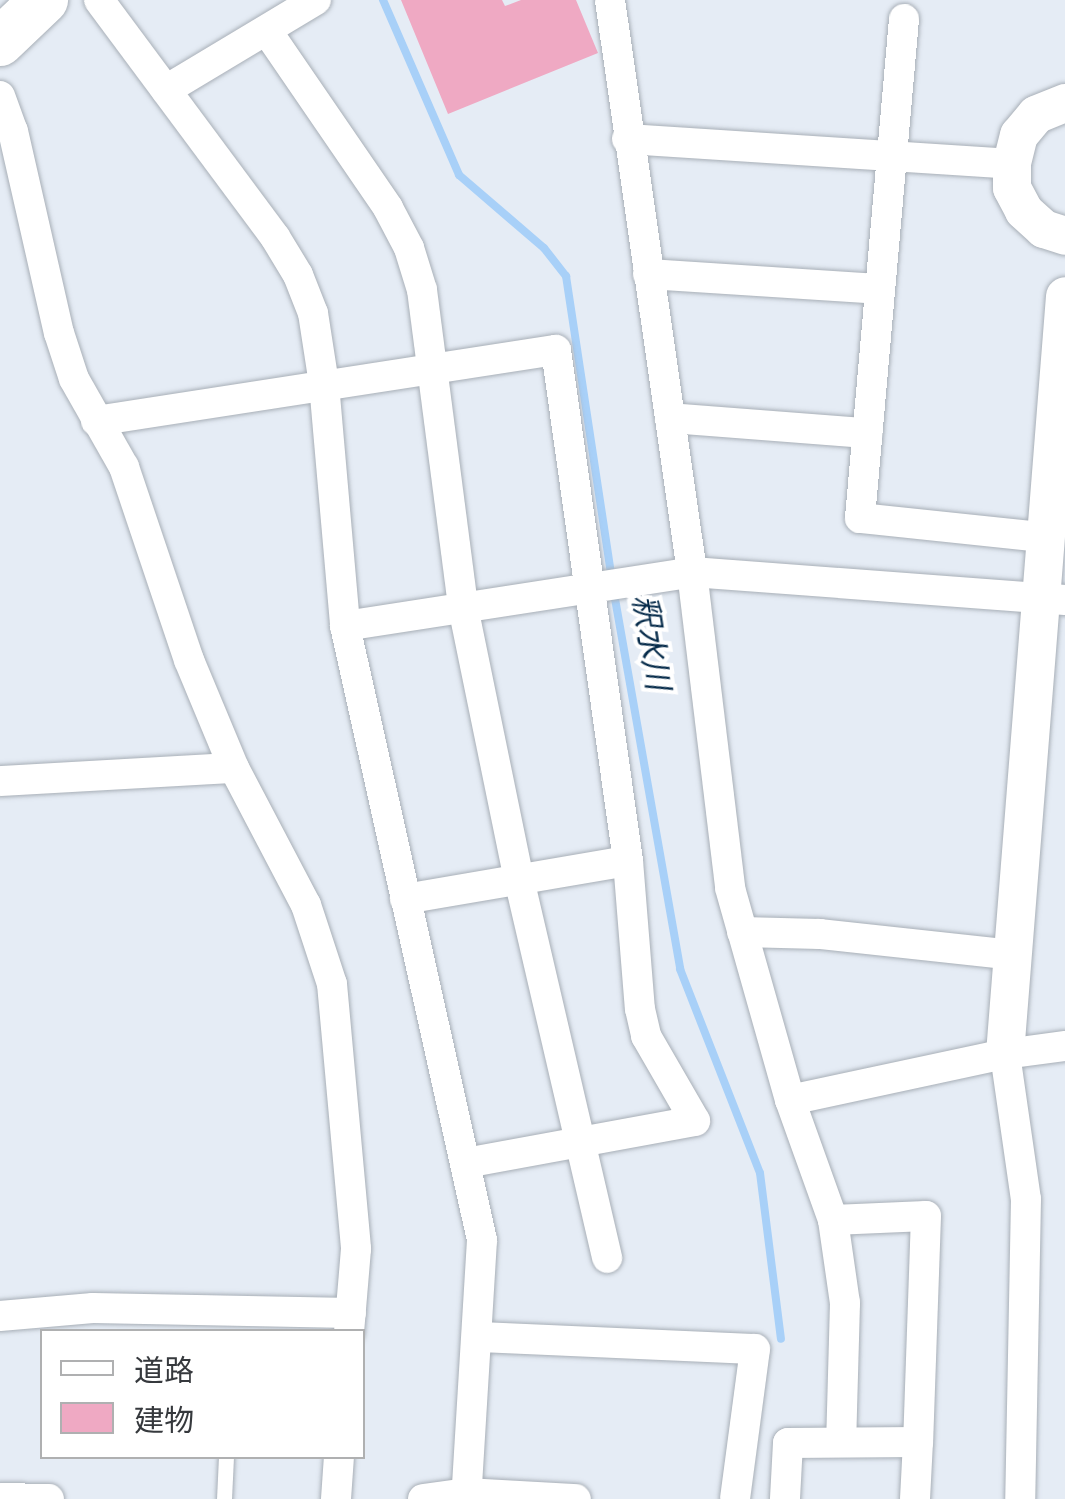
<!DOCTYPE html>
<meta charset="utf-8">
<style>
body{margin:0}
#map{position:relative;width:1065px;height:1499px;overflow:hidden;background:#e5ecf5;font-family:"PT Sans","Noto Sans JP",sans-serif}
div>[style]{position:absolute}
.stream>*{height:8px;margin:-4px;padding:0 4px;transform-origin:4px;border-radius:4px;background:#a8d0f8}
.building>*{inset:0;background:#efa9c3}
.roads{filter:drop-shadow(0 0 2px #a8afb7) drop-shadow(0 0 2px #a8afb7)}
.service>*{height:15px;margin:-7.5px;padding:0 7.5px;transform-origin:7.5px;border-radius:7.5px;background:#fff}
.minor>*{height:30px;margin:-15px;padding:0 15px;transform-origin:15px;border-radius:15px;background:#fff}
.tertiary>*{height:38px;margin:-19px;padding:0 19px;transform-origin:19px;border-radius:19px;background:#fff}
.primary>*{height:48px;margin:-24px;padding:0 24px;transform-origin:24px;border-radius:24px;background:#fff}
span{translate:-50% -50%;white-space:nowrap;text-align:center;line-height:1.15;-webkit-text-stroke:8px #fff;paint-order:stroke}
.water-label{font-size:32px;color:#062b4a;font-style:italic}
.legend{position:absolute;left:40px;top:1329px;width:325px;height:130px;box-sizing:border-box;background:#fff;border:2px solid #afb0b1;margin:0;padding:12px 18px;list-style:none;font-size:30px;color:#36393d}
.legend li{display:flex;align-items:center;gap:20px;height:50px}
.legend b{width:50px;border:2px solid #afb0b1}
</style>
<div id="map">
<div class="stream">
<div style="left:383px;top:0;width:191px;rotate:66.5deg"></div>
<div style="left:459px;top:175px;width:112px;rotate:40.7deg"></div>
<div style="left:544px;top:248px;width:36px;rotate:52deg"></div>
<div style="left:566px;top:276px;width:307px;rotate:81.4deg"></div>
<div style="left:614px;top:593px;width:382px;rotate:80deg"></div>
<div style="left:680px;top:969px;width:219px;rotate:68.6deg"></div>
<div style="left:760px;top:1173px;width:167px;rotate:82.8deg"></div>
</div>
<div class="building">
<div style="clip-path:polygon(401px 0,502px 0,505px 6px,521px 0,576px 0,598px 53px,448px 114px)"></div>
</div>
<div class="roads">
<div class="service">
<div style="left:224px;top:1499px;width:43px;rotate:-87.3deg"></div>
</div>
<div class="minor">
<div style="left:99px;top:0;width:295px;rotate:53.4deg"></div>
<div style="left:275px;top:237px;width:44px;rotate:58.8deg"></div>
<div style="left:298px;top:275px;width:41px;rotate:68.5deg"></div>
<div style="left:313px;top:313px;width:72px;rotate:81.2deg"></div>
<div style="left:324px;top:384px;width:243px;rotate:85deg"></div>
<div style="left:345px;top:626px;width:629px;rotate:77.42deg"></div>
<div style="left:482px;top:1240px;width:259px;rotate:93.5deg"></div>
<div style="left:610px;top:0;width:578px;rotate:81.84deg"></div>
<div style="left:692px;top:572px;width:318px;rotate:83.1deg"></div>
<div style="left:730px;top:888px;width:220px;rotate:74.2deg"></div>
<div style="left:790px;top:1100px;width:127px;rotate:70.3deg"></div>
<div style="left:833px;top:1220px;width:93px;rotate:-2.5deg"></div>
<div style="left:926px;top:1216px;width:226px;rotate:92deg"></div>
<div style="left:918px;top:1442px;width:130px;rotate:179.6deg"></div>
<div style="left:788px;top:1443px;width:56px;rotate:93.1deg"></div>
<div style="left:904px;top:19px;width:501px;rotate:95.04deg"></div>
<div style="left:860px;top:518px;width:190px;rotate:6deg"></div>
<div style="left:267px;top:31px;width:214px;rotate:55.6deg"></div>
<div style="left:388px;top:208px;width:45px;rotate:62.3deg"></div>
<div style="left:409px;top:248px;width:44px;rotate:72.8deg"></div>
<div style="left:422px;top:290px;width:320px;rotate:82.6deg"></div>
<div style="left:463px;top:607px;width:278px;rotate:78.4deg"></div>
<div style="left:519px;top:879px;width:389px;rotate:76.9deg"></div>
<div style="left:166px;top:90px;width:175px;rotate:-31deg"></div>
<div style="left:0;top:96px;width:37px;rotate:70deg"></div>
<div style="left:13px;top:131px;width:207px;rotate:77.2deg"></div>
<div style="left:59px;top:333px;width:48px;rotate:71.9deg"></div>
<div style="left:74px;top:379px;width:101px;rotate:60.4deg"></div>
<div style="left:124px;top:467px;width:204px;rotate:71.4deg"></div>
<div style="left:189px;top:660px;width:117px;rotate:67.4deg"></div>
<div style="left:234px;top:768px;width:155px;rotate:62.3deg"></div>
<div style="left:306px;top:905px;width:83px;rotate:71.8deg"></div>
<div style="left:332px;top:984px;width:266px;rotate:84.8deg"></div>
<div style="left:356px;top:1249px;width:83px;rotate:94.8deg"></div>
<div style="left:627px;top:139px;width:386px;rotate:3.7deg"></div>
<div style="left:648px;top:274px;width:231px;rotate:3.7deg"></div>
<div style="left:670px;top:418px;width:198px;rotate:4.4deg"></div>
<div style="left:96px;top:421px;width:465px;rotate:-8.8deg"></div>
<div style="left:556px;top:350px;width:516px;rotate:81.98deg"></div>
<div style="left:628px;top:861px;width:148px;rotate:85.4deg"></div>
<div style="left:640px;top:1009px;width:28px;rotate:77deg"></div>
<div style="left:646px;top:1036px;width:98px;rotate:60deg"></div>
<div style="left:695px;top:1121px;width:232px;rotate:169.6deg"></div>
<div style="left:345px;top:626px;width:351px;rotate:-8.8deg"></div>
<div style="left:692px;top:572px;width:374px;rotate:4.3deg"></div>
<div style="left:0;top:781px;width:234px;rotate:-3.2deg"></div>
<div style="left:405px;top:899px;width:226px;rotate:-9.7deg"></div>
<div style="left:742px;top:932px;width:78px;rotate:1.5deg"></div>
<div style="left:820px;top:934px;width:195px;rotate:6.2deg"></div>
<div style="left:1005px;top:1054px;width:147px;rotate:81.8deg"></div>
<div style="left:1026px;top:1199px;width:300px;rotate:91.1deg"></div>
<div style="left:790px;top:1100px;width:220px;rotate:-12.1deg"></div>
<div style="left:1005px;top:1054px;width:61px;rotate:-7.6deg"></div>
<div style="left:833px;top:1220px;width:84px;rotate:81.8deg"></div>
<div style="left:845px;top:1303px;width:139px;rotate:91.6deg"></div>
<div style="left:0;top:1316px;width:93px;rotate:-4.9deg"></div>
<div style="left:93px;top:1308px;width:258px;rotate:1.1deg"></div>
<div style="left:478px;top:1337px;width:277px;rotate:2.5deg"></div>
<div style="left:755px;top:1349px;width:151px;rotate:97.6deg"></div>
<div style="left:0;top:1498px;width:49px;rotate:1.2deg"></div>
<div style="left:336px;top:1499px;width:43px;rotate:-86deg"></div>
<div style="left:423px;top:1499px;width:44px;rotate:-7.8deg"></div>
<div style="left:467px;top:1493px;width:109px;rotate:3.2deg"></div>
<div style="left:915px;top:1499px;width:57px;rotate:-87deg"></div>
</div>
<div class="tertiary">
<div style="left:1065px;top:103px;width:31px;rotate:158deg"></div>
<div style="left:1036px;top:115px;width:26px;rotate:130deg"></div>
<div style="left:1019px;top:135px;width:30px;rotate:104deg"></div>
<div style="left:1012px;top:164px;width:24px;rotate:90deg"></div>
<div style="left:1012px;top:188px;width:26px;rotate:62deg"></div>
<div style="left:1024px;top:211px;width:27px;rotate:42deg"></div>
<div style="left:1044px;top:229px;width:22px;rotate:18deg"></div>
<div style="left:1005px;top:1054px;width:760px;rotate:-85.47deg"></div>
</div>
<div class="primary">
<div style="left:0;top:42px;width:61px;rotate:-43.7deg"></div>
</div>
</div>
<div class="water-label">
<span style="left:652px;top:642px;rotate:81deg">釈水川</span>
</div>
<ul class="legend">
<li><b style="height:12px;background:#fff"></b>道路</li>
<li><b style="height:28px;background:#efa9c3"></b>建物</li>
</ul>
</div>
